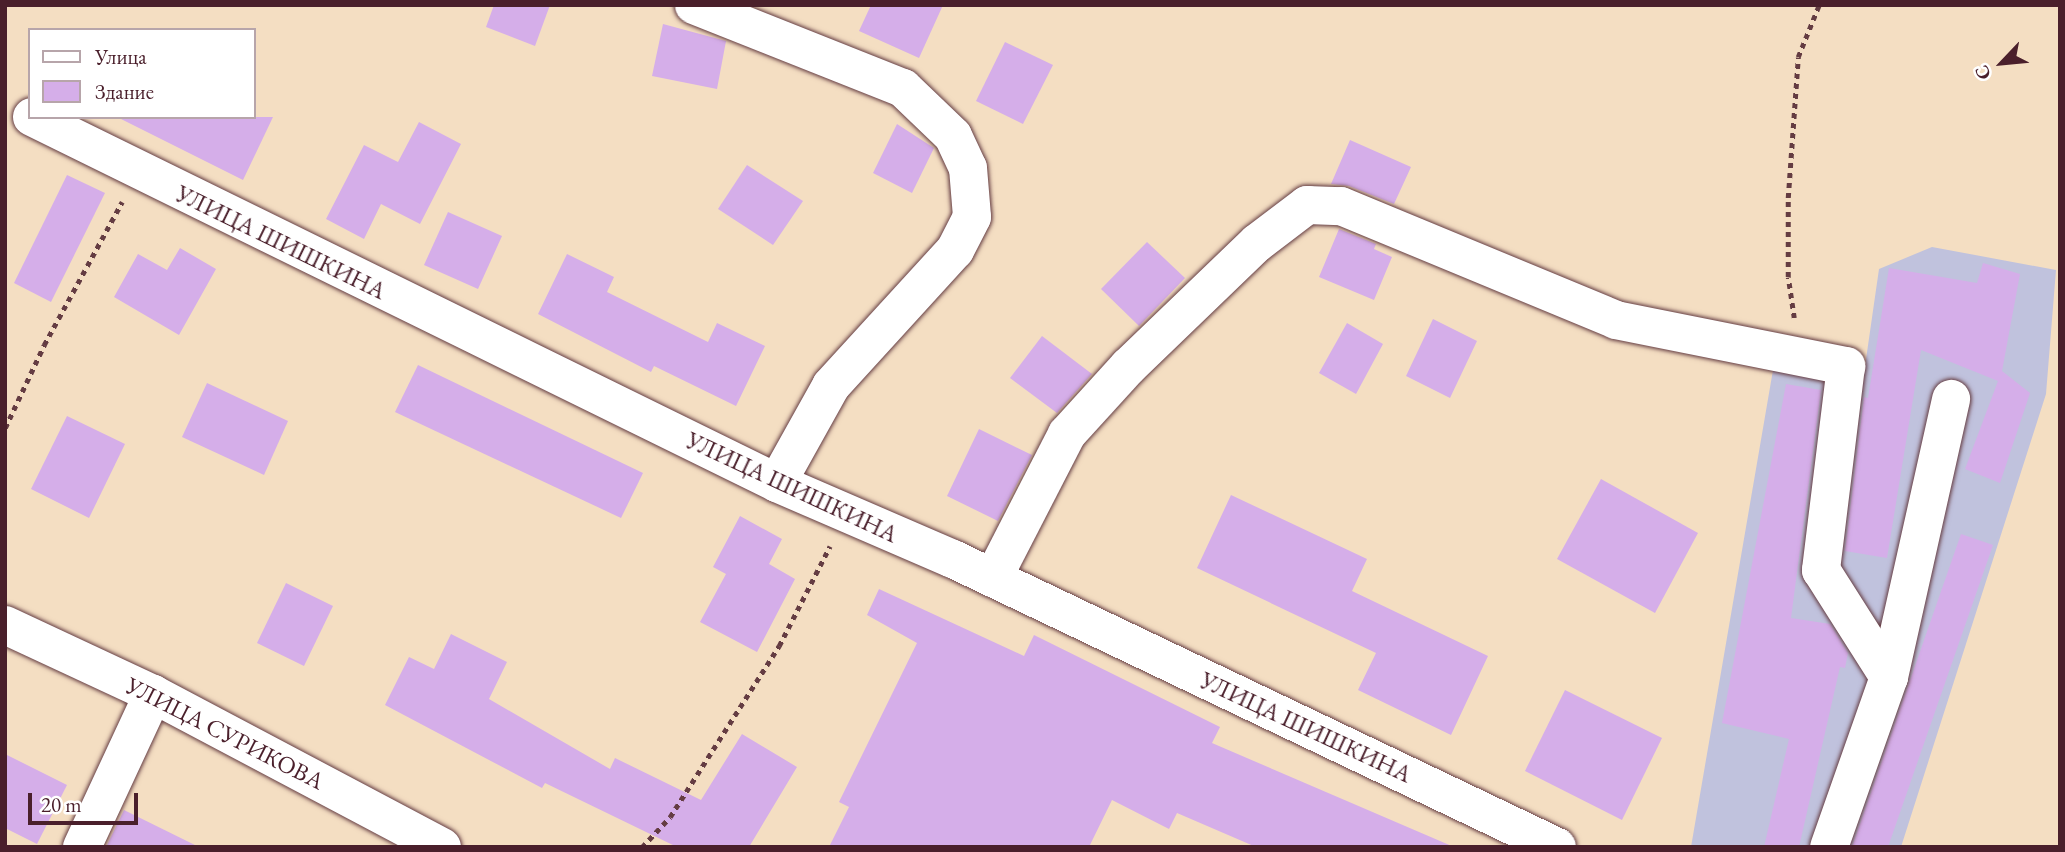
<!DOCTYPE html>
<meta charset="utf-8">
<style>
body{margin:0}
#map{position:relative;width:2065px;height:852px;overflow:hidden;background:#f4dec2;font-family:"EB Garamond",serif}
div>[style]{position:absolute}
.industrial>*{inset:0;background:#c0c2dd}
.building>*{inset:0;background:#d5aee9}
.path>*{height:4.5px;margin-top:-2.25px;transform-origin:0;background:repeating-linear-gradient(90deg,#643c42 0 5px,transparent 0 10px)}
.roads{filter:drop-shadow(0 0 2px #643c42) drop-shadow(0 0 2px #643c42)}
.minor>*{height:38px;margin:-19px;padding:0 19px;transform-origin:19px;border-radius:19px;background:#fff}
.tertiary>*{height:38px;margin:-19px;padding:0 19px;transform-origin:19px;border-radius:19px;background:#fff}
span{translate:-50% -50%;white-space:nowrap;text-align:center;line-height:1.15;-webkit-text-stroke:5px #fff;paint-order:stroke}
.street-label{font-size:24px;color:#4a1f2b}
.frame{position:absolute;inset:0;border:7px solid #4a1f2b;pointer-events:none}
.legend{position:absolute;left:28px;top:28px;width:228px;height:91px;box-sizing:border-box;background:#fff;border:2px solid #b7a5aa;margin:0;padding:9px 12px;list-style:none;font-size:21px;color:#4a1f2b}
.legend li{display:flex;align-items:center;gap:14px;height:35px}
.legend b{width:35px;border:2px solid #b7a5aa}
.north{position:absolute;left:1967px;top:28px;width:70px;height:70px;-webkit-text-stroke:5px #fff;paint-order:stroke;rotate:244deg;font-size:19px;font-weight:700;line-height:28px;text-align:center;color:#4a1f2b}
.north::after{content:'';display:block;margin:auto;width:24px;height:32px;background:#4a1f2b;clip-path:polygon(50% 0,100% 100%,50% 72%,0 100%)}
.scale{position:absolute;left:28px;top:793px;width:110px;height:32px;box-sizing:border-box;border:4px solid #4a1f2b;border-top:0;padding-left:9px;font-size:21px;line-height:24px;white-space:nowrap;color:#4a1f2b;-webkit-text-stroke:5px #fff;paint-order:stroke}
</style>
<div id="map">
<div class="industrial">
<div style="clip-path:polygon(1932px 247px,2056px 270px,2046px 394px,1901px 847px,1691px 847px,1773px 370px,1862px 387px,1879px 269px)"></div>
</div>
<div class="building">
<div style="clip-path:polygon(494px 5px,550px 5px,535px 46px,486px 27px)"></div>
<div style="clip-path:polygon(871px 5px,943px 5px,919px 58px,859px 31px)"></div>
<div style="clip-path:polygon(663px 24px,726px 41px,717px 89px,652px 76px)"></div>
<div style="clip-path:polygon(1005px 42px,1053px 65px,1023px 124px,976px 101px)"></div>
<div style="clip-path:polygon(117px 117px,273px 117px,243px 180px)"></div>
<div style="clip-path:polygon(419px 122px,461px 144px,420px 224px,381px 204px,364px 239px,326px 219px,364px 145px,398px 162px)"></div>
<div style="clip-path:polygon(897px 124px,934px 148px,912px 193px,873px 173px)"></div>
<div style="clip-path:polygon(1350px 140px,1411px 167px,1394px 204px,1349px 186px,1331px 184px)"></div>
<div style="clip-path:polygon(747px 165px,803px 201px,773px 245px,718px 209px)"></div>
<div style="clip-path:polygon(67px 175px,105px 193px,51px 302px,14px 283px)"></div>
<div style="clip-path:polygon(448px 212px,502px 236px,478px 289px,424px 265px)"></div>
<div style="clip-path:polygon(1339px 229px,1376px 244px,1374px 249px,1392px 257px,1374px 300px,1319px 277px)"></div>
<div style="clip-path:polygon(1147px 242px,1185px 278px,1139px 326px,1101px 289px)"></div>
<div style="clip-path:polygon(180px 248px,216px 269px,179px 335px,114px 297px,138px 254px,167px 270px)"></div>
<div style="clip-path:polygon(567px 254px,614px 277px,607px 292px,708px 342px,717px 323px,765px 346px,736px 406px,654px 366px,651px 372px,538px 314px)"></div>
<div style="clip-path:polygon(1983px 263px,2020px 274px,2002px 371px,2030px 393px,2000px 483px,1965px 469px,1998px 381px,1921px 350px,1887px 558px,1845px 551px,1864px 397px,1868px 398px,1889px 268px,1977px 283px)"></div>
<div style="clip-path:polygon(1433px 319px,1477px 341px,1450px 398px,1406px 376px)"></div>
<div style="clip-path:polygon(1347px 323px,1383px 344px,1356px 394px,1319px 373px)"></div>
<div style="clip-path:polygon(1042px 336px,1092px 374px,1057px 413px,1010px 378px)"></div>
<div style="clip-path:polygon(418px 365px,643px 473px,621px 518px,395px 412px)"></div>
<div style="clip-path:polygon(207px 383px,288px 421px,264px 475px,182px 437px)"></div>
<div style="clip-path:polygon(1786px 384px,1821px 390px,1791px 618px,1830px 624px,1848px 653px,1845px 668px,1840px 667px,1799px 847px,1764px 847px,1789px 739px,1722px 723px)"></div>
<div style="clip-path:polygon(67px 416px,125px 444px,89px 518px,31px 489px)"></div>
<div style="clip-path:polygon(979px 429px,1032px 455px,998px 521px,947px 496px)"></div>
<div style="clip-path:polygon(1601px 479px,1698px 533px,1655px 613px,1557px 559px)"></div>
<div style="clip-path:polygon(1231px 495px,1367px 559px,1352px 591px,1488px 656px,1451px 735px,1358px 690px,1376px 653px,1197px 568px)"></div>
<div style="clip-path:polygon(740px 516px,782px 539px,769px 564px,795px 579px,757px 652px,700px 622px,726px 574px,713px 567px)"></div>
<div style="clip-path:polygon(1961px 534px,1993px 545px,1888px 847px,1852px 847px)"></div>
<div style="clip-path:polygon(286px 583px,333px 606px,304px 666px,257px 643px)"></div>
<div style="clip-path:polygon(879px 589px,1024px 656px,1034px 635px,1220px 727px,1212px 743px,1454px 847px,1256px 847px,1177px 813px,1169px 829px,1112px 800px,1089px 847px,829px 847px,849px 807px,839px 802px,917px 643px,867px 615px)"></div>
<div style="clip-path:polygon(451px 634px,507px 662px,489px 699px,610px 769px,615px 758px,701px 800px,742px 734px,797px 767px,749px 847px,677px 847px,545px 783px,542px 788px,385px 705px,409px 657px,434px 669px)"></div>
<div style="clip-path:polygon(1565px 690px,1662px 738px,1622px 820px,1525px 771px)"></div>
<div style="clip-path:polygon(5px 754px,67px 785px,37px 844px,5px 828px)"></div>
<div style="clip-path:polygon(124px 810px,199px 847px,106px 847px)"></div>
</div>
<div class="path">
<div style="left:1794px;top:318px;width:41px;rotate:-98.3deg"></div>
<div style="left:1788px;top:277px;width:79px;rotate:-90deg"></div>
<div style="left:1788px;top:198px;width:141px;rotate:-85.9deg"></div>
<div style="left:1798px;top:57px;width:56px;rotate:-68deg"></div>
<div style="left:5px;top:428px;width:92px;rotate:-64.8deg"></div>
<div style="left:44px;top:345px;width:163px;rotate:-61.4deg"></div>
<div style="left:642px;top:847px;width:41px;rotate:-47deg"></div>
<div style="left:670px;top:817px;width:203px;rotate:-57.5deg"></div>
<div style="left:779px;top:646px;width:112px;rotate:-63deg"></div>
</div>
<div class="roads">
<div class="minor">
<div style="left:694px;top:5px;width:225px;rotate:21.7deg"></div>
<div style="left:903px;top:88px;width:69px;rotate:43.8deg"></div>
<div style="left:953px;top:136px;width:35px;rotate:65deg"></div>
<div style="left:968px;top:168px;width:49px;rotate:85.3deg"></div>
<div style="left:972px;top:217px;width:37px;rotate:117deg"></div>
<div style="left:955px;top:250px;width:184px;rotate:132.4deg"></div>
<div style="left:831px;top:386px;width:111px;rotate:119.1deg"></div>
<div style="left:32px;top:117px;width:830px;rotate:26.16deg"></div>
<div style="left:777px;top:483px;width:192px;rotate:23.4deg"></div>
<div style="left:953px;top:559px;width:669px;rotate:25.49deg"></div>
<div style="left:993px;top:578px;width:162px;rotate:-62.8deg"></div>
<div style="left:1067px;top:434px;width:91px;rotate:-47.7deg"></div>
<div style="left:1128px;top:367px;width:179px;rotate:-43.9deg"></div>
<div style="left:1257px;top:243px;width:63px;rotate:-37.2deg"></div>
<div style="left:1307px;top:205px;width:34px;rotate:2deg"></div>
<div style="left:1341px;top:206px;width:298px;rotate:22.5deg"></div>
<div style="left:1616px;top:320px;width:235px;rotate:11.3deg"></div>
<div style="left:1846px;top:366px;width:206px;rotate:97deg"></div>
<div style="left:1821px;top:570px;width:127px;rotate:57.6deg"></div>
<div style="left:1889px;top:677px;width:180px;rotate:109.4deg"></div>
<div style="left:1889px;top:677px;width:285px;rotate:-77.4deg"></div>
<div style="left:82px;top:847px;width:169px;rotate:-65.1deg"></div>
</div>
<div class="tertiary">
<div style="left:5px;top:625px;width:163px;rotate:25deg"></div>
<div style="left:153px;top:694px;width:327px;rotate:27.9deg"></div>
</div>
</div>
<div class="street-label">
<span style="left:281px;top:242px;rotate:26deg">УЛИЦА ШИШКИНА</span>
<span style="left:792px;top:487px;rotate:25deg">УЛИЦА ШИШКИНА</span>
<span style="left:1306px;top:727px;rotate:25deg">УЛИЦА ШИШКИНА</span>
<span style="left:225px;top:733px;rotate:27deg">УЛИЦА СУРИКОВА</span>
</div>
<div class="frame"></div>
<ul class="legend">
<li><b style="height:9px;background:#fff"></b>Улица</li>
<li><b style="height:19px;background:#d5aee9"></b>Здание</li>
</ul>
<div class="north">С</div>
<div class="scale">20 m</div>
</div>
